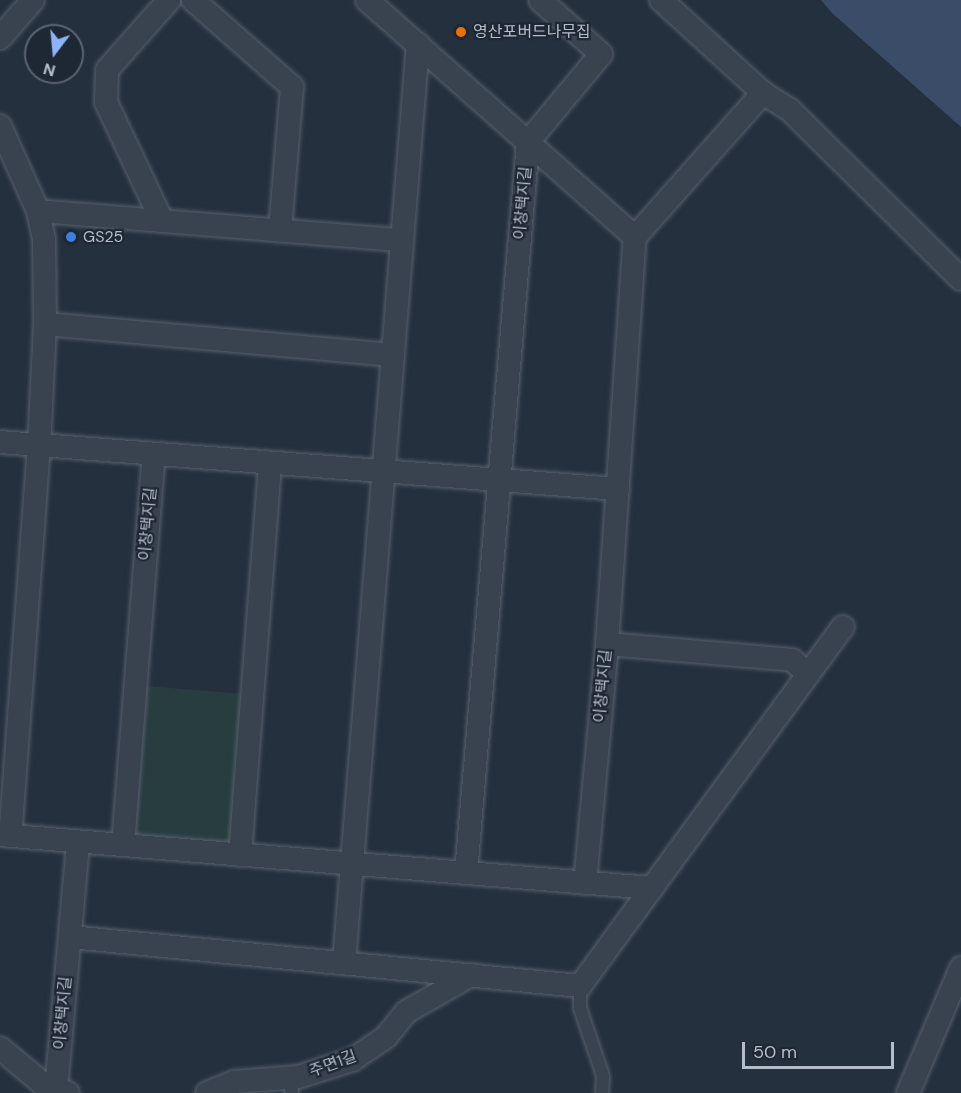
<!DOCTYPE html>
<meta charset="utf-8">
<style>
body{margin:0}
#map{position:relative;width:961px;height:1093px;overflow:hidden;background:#25303f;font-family:"DM Sans","Noto Sans KR",sans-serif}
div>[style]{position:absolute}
.green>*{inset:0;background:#273d40}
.water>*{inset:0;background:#3b4c68}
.roads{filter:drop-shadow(0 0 2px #57606d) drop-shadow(0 0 2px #57606d)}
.service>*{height:12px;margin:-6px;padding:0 6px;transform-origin:6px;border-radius:6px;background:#39424f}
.minor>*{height:22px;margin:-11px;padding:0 11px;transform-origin:11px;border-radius:11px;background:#39424f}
.dots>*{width:16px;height:16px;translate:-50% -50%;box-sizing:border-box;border:3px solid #1e2734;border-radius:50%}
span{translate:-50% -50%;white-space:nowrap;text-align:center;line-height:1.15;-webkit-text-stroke:4.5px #1e2734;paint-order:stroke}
.poi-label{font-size:16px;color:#b6bdca}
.left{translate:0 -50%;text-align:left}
.street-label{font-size:16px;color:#b6bdca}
.north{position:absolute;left:24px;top:24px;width:60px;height:60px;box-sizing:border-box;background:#1e2734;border:2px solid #5b6370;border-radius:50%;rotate:196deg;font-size:16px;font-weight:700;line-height:24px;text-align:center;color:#b6bdca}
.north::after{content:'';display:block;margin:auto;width:21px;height:27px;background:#8db4f7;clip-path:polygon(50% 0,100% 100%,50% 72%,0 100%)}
.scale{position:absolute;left:742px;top:1042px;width:152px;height:27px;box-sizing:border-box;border:3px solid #b6bdca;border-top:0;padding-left:8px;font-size:18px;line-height:21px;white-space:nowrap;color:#b6bdca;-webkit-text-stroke:4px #1e2734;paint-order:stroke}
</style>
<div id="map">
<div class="green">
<div style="clip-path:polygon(147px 686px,243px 694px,232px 847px,135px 839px)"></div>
</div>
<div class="water">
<div style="clip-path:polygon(821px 0,961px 0,961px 127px,832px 13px)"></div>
</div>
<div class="roads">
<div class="service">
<div style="left:580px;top:986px;width:22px;rotate:90deg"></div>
<div style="left:580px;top:1008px;width:72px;rotate:71.3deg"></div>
<div style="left:603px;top:1076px;width:17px;rotate:93deg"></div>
<div style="left:289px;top:1077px;width:16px;rotate:79deg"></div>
</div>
<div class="minor">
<div style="left:193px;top:0;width:132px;rotate:41.3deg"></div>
<div style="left:292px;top:87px;width:144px;rotate:94.8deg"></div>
<div style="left:367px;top:0;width:358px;rotate:41.5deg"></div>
<div style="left:0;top:38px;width:50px;rotate:-49deg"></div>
<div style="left:763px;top:93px;width:32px;rotate:32deg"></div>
<div style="left:790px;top:110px;width:240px;rotate:44.7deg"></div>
<div style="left:0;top:126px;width:93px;rotate:65.9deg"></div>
<div style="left:38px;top:211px;width:29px;rotate:78deg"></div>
<div style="left:44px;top:239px;width:85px;rotate:89.3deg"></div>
<div style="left:45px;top:324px;width:121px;rotate:92.8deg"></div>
<div style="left:39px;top:445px;width:392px;rotate:94.2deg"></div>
<div style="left:38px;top:211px;width:363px;rotate:4.6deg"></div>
<div style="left:162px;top:221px;width:132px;rotate:-115.2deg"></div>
<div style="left:106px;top:102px;width:32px;rotate:-88deg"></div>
<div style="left:107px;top:70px;width:94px;rotate:-48.5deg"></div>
<div style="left:45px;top:324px;width:349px;rotate:5.1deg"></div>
<div style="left:0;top:442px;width:620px;rotate:4.35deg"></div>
<div style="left:607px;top:644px;width:186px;rotate:4.9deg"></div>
<div style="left:792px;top:660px;width:21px;rotate:41deg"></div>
<div style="left:0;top:835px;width:654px;rotate:4.65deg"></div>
<div style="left:123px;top:845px;width:392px;rotate:-85.5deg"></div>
<div style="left:240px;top:855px;width:393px;rotate:-85.6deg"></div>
<div style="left:466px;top:873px;width:734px;rotate:-85.15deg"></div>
<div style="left:528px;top:142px;width:114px;rotate:-50.3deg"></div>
<div style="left:601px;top:54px;width:81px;rotate:-138.5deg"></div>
<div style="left:585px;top:883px;width:240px;rotate:-84.7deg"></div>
<div style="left:607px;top:644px;width:408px;rotate:-86.1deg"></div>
<div style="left:635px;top:237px;width:193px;rotate:-48.4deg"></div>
<div style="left:763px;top:93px;width:138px;rotate:-137.6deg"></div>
<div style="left:70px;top:937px;width:512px;rotate:5.49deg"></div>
<div style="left:580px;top:986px;width:445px;rotate:-53.8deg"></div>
<div style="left:344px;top:963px;width:922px;rotate:-85.4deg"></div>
<div style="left:0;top:1048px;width:55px;rotate:39.8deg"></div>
<div style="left:42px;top:1083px;width:28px;rotate:21deg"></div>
<div style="left:56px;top:1090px;width:249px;rotate:-84.9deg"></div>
<div style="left:207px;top:1093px;width:29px;rotate:-22deg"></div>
<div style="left:234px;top:1082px;width:64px;rotate:-4.5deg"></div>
<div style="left:298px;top:1077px;width:57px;rotate:-17.5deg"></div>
<div style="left:352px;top:1060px;width:41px;rotate:-34.1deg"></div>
<div style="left:386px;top:1037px;width:32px;rotate:-51deg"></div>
<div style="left:406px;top:1012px;width:75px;rotate:-29.6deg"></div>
<div style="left:908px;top:1093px;width:136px;rotate:-67deg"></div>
</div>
</div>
<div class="dots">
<div style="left:461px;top:32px;background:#e8710a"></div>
<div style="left:71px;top:237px;background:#3f7fe0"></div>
</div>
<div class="poi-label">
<span class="left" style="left:473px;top:32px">영산포버드나무집</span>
<span class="left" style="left:83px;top:237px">GS25</span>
</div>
<div class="street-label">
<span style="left:523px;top:203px;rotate:-85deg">이창택지길</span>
<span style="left:148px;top:524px;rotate:-85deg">이창택지길</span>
<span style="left:603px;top:686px;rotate:-85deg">이창택지길</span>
<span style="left:63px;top:1013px;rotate:-85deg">이창택지길</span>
<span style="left:333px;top:1064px;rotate:-20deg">주면1길</span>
</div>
<div class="north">N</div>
<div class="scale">50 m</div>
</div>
